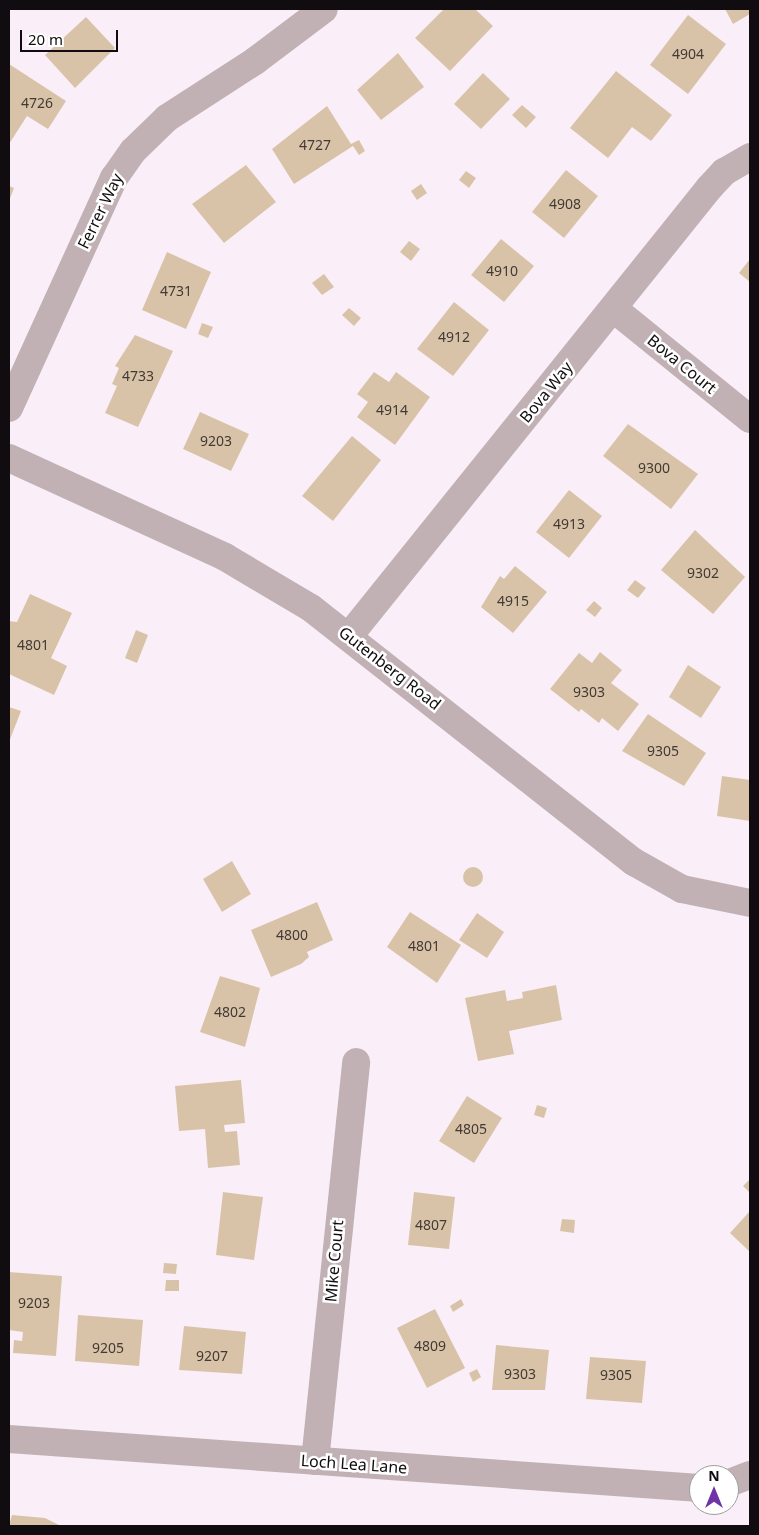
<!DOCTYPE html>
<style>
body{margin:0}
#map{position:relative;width:759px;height:1535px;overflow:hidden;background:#faeff8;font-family:"Noto Sans",sans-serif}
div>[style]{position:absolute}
.building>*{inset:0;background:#d9c3a8}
.round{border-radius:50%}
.street>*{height:28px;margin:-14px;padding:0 14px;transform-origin:14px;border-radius:14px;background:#c1b1b4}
span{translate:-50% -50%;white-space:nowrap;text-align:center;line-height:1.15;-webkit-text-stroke:5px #fff;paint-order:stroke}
.number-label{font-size:14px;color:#423a35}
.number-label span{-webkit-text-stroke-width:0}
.street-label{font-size:16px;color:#100c0f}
.frame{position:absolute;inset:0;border:10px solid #100c0f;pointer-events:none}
.north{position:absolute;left:689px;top:1465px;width:50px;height:50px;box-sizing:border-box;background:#fff;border:1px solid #9f9e9f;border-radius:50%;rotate:0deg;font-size:14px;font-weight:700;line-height:20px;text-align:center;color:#100c0f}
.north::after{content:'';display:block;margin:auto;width:18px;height:22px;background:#7032a7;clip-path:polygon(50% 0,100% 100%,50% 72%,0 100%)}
.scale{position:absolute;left:20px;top:30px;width:98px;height:22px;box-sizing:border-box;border:2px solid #100c0f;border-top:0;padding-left:6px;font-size:15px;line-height:18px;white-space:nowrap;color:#100c0f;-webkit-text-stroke:4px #fff;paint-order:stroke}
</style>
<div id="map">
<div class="building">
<div style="clip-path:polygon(444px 9px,475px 9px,493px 26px,450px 71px,415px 38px)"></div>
<div style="clip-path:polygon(725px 9px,750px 9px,750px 14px,733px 24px)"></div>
<div style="clip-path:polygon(688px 15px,726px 44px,688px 94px,650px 65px)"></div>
<div style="clip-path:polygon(86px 17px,115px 48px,75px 88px,45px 55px)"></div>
<div style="clip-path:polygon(398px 53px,424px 87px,381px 120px,357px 90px)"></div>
<div style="clip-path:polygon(9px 64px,66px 101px,48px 129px,27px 116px,9px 144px)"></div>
<div style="clip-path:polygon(616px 71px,672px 115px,651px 141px,632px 127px,608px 158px,570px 128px)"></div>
<div style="clip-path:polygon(483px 73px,510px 99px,481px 129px,454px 104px)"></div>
<div style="clip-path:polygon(522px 105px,536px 117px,526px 128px,512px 115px)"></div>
<div style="clip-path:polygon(327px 106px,351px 144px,359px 140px,365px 151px,359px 155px,353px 146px,294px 184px,272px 149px)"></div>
<div style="clip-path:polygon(246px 165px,276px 202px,224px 243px,192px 204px)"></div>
<div style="clip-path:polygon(566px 170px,598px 196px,564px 238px,532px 212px)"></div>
<div style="clip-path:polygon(466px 171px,476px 178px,469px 188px,459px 180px)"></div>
<div style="clip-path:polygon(421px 184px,427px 193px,417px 200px,411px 191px)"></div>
<div style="clip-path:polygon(9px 186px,14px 188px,9px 201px)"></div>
<div style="clip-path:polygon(501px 239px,534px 266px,504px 302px,471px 275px)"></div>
<div style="clip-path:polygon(409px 241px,420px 249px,411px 261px,400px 252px)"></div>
<div style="clip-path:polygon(167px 252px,211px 272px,186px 329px,142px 310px)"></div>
<div style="clip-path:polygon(750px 259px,750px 282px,739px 273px)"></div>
<div style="clip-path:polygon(324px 274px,334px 287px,322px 295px,312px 283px)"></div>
<div style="clip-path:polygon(454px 302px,489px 330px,453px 376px,417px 349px)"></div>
<div style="clip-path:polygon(349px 308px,361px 318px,354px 326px,342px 315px)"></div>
<div style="clip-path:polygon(202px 323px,213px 327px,208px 338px,198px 334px)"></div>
<div style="clip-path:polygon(135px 335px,173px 351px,138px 427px,105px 413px,117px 386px,112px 384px,119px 368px,115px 366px)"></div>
<div style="clip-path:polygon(374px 372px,389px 382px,396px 372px,430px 397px,395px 445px,357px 417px,368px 402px,357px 394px)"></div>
<div style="clip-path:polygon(200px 412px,249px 434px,231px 471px,183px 449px)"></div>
<div style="clip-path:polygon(628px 424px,698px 474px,671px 509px,603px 456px)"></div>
<div style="clip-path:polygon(352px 436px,381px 460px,333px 521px,302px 496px)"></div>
<div style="clip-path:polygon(569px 490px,602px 516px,569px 558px,536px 532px)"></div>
<div style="clip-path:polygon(695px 530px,745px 577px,713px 614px,661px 570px)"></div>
<div style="clip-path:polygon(515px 566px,547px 592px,513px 633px,481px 607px,500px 576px,504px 579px)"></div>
<div style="clip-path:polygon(635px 580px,646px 588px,638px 598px,627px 590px)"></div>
<div style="clip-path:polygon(30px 594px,72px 613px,51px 658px,67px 666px,54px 695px,9px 674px,9px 621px,17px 622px)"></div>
<div style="clip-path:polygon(594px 601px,602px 608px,595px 617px,586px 610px)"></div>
<div style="clip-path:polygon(136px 630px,148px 635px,137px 663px,125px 658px)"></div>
<div style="clip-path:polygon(600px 652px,622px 670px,611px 683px,639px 704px,618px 731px,602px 718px,599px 723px,581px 709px,579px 712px,550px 689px,579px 653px,592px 663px)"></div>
<div style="clip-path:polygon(688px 665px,721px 687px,701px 718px,669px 697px)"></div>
<div style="clip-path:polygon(9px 707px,21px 711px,9px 742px)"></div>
<div style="clip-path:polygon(648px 714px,706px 753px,684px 786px,622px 751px)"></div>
<div style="clip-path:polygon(722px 776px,750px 780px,750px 821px,717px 816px)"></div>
<div style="clip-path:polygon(232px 861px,251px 894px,222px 912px,203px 879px)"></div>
<div class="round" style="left:463px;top:867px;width:20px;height:20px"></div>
<div style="clip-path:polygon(317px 902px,333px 940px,307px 952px,309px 957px,301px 964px,271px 977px,251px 930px)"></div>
<div style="clip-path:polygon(410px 912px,461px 945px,437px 983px,387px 947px)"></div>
<div style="clip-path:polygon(477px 913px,504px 932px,487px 958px,459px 940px)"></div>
<div style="clip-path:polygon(220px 976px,260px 988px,245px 1047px,200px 1032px)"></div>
<div style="clip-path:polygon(556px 985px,562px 1020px,509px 1031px,514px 1054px,478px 1061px,465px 998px,505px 990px,507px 1001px,523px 998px,522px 992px)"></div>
<div style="clip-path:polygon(241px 1080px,245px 1123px,224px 1125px,225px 1132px,237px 1131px,240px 1165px,208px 1168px,205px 1129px,179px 1131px,175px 1086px)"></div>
<div style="clip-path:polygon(467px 1096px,502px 1118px,474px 1163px,439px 1141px)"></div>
<div style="clip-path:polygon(537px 1105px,547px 1108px,544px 1118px,534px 1115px)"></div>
<div style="clip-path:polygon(750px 1179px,750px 1193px,743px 1186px)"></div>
<div style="clip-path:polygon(223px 1192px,263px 1197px,254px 1260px,216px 1255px)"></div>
<div style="clip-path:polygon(414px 1192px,455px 1197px,449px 1249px,408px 1245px)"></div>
<div style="clip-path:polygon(750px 1211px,750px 1252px,730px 1233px)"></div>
<div style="clip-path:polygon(562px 1219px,575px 1220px,574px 1233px,560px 1231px)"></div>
<div style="clip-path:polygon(164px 1263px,177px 1264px,176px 1274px,163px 1273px)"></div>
<div style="clip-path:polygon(9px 1272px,62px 1276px,56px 1356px,13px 1353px,14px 1340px,22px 1341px,23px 1332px,9px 1330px)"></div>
<div style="clip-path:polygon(166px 1280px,179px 1280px,179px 1291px,165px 1291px)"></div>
<div style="clip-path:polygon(461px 1299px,464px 1305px,453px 1312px,450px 1306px)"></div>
<div style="clip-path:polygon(435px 1309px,465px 1368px,427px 1388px,397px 1328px)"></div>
<div style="clip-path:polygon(78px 1315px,143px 1320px,139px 1366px,75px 1361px)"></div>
<div style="clip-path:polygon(184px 1326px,246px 1332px,242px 1374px,179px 1370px)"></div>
<div style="clip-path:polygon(496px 1345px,549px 1350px,545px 1390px,492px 1390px)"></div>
<div style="clip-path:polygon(590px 1357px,646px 1361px,642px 1403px,586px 1399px)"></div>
<div style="clip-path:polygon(477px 1369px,481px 1377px,473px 1382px,469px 1373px)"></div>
<div style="clip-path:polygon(12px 1515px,45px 1518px,61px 1526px,9px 1526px)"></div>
</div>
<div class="street">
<div style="left:614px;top:309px;width:175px;rotate:39deg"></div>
<div style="left:9px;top:408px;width:253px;rotate:-65.5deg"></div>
<div style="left:114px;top:178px;width:33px;rotate:-55deg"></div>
<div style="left:133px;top:151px;width:47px;rotate:-44.1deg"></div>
<div style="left:167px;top:118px;width:105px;rotate:-32.9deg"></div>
<div style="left:255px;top:61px;width:86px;rotate:-37deg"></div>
<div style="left:9px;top:458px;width:238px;rotate:24.6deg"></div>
<div style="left:225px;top:557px;width:100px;rotate:30.7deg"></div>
<div style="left:311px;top:608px;width:411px;rotate:38.2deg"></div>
<div style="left:634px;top:862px;width:55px;rotate:29.4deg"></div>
<div style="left:682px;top:889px;width:69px;rotate:11.6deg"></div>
<div style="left:349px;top:636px;width:576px;rotate:-51.2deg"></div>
<div style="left:710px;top:187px;width:21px;rotate:-47deg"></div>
<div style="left:724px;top:172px;width:30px;rotate:-30deg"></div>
<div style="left:9px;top:1439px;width:692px;rotate:4.06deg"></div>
<div style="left:315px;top:1461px;width:401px;rotate:-84.1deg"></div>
<div style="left:729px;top:1483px;width:22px;rotate:-21deg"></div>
</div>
<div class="number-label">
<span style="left:688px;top:54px">4904</span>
<span style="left:37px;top:103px">4726</span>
<span style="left:315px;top:145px">4727</span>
<span style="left:565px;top:204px">4908</span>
<span style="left:502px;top:271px">4910</span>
<span style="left:176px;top:291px">4731</span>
<span style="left:454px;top:337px">4912</span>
<span style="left:138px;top:376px">4733</span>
<span style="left:392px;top:410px">4914</span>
<span style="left:216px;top:441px">9203</span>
<span style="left:654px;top:468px">9300</span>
<span style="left:569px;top:524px">4913</span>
<span style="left:703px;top:573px">9302</span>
<span style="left:513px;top:601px">4915</span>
<span style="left:33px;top:645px">4801</span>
<span style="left:589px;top:692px">9303</span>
<span style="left:663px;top:751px">9305</span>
<span style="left:292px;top:935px">4800</span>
<span style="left:424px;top:946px">4801</span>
<span style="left:230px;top:1012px">4802</span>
<span style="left:471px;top:1129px">4805</span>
<span style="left:431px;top:1225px">4807</span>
<span style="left:34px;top:1303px">9203</span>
<span style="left:430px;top:1346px">4809</span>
<span style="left:108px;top:1348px">9205</span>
<span style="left:212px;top:1356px">9207</span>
<span style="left:520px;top:1374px">9303</span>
<span style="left:616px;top:1375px">9305</span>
</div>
<div class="street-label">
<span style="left:100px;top:211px;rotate:-64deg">Ferrer Way</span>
<span style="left:682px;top:364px;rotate:39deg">Bova Court</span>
<span style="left:546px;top:392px;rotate:-51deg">Bova Way</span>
<span style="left:390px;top:668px;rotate:38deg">Gutenberg Road</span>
<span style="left:334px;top:1261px;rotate:-85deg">Mike Court</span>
<span style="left:354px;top:1464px;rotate:4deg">Loch Lea Lane</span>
</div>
<div class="frame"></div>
<div class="north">N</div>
<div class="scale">20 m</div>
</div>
